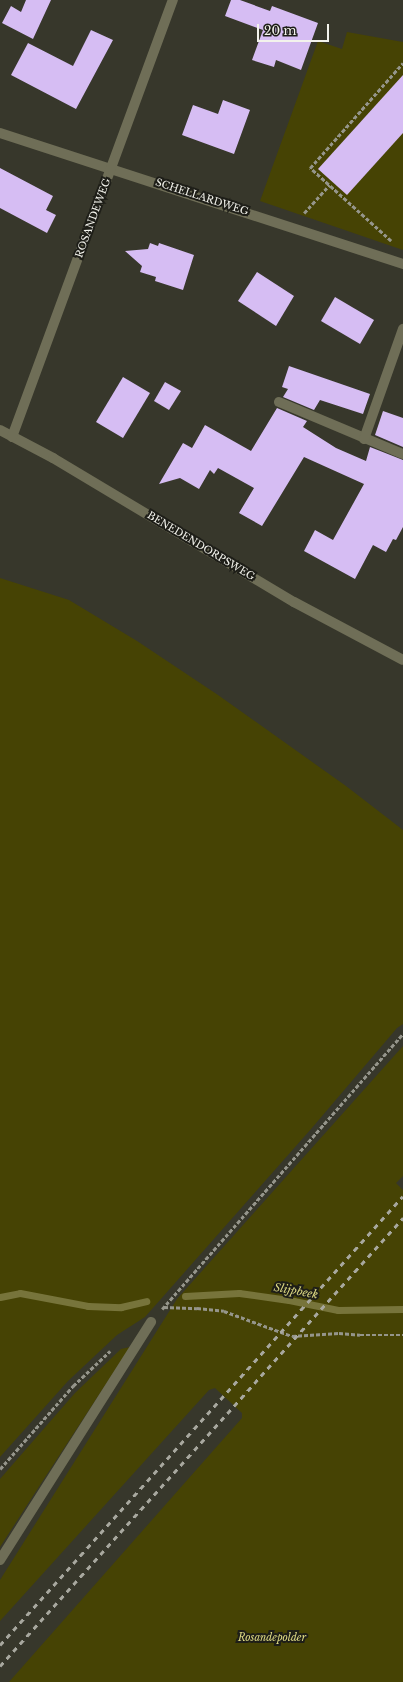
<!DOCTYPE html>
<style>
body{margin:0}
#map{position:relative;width:403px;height:1682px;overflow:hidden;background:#37372b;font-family:"Libre Baskerville",serif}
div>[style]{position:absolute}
.green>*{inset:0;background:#464304}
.stream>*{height:7px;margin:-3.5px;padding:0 3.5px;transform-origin:3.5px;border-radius:3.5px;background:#77743b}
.building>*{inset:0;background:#d6bdf3}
.path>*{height:2.5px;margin-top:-1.25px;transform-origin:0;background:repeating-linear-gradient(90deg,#95958b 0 4px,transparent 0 6px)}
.service>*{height:10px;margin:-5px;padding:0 5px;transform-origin:5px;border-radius:5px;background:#6f6e57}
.minor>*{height:10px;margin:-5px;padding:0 5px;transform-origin:5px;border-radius:5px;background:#6f6e57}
.rail>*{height:3px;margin-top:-1.5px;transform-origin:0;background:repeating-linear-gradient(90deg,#a8a89f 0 5px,transparent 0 10px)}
span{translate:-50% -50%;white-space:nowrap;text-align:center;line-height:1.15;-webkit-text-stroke:4px #1e1e18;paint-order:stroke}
.street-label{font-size:10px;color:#f3f3ec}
.park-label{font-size:10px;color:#dfdb85;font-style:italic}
.water-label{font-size:11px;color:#ddd983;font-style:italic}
.scale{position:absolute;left:257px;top:24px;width:72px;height:18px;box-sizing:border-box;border:2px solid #f3f3ec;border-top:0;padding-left:5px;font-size:12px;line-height:14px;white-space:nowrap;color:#f3f3ec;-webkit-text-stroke:3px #1e1e18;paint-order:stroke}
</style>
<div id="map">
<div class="green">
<div style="clip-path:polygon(347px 32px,403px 42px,403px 250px,260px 201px,318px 41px,342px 49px)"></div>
<div style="clip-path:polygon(0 578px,69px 600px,137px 641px,218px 695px,346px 786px,403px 830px,403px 1024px,397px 1028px,311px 1129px,145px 1317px,117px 1335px,68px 1381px,0 1457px)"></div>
<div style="clip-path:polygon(403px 1046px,403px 1176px,396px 1183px,403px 1190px,403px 1682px,9px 1682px,242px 1418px,242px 1413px,215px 1388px,209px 1390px,0 1621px,0 1580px,177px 1299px)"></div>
<div style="clip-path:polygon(130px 1347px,40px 1485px,0 1547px,0 1479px,75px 1393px,121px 1349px)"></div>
</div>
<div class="stream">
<div style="left:185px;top:1296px;width:54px;rotate:-3.2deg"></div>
<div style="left:239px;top:1293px;width:50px;rotate:8deg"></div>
<div style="left:289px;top:1300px;width:50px;rotate:11.5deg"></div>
<div style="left:338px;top:1310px;width:65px;rotate:-0.9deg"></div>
<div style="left:0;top:1297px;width:20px;rotate:-11deg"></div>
<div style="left:20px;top:1293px;width:69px;rotate:10.8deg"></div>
<div style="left:88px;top:1306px;width:33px;rotate:2deg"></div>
<div style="left:121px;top:1307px;width:26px;rotate:-13deg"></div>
</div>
<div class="building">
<div style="clip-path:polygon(26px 0,51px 0,33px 39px,2px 23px,11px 6px,21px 12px)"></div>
<div style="clip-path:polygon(231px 0,240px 0,270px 11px,272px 6px,318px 23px,301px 70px,276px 60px,274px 67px,252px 60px,263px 30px,225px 16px)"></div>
<div style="clip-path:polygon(91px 30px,113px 40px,76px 109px,11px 75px,28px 43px,73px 66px)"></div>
<div style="clip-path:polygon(403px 75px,403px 133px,347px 195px,318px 169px)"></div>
<div style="clip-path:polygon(223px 100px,250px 110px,234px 154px,182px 135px,193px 105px,218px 114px)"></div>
<div style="clip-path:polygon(0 168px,53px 196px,46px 210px,56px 215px,47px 233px,0 208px)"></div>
<div style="clip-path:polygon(150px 243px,158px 246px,159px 243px,194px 255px,183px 290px,155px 281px,156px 277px,140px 272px,142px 266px,125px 251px,148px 249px)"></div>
<div style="clip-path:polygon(257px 272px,294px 296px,276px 326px,238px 301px)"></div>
<div style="clip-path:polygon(335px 297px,374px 320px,360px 344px,321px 321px)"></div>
<div style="clip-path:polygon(289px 366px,370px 394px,363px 414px,320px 400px,314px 410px,283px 397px,288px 389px,282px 387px)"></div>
<div style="clip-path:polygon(123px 377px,150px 393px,123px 438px,96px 422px)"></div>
<div style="clip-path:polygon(165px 382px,181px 391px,169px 410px,154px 401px)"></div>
<div style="clip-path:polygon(277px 408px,307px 421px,303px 427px,336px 448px,366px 461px,370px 447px,403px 460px,403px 527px,396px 540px,393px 539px,386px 552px,373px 545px,355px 579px,304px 551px,315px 530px,333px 540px,364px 484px,304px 457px,262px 526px,239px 513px,254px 488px,218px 468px,214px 474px,210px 470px,199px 489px,180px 478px,159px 484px,183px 443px,192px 448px,205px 425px,251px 451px)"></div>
<div style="clip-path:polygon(383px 411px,403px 418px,403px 447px,375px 435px)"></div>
</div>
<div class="path">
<div style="left:304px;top:213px;width:38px;rotate:-48deg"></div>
<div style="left:391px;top:241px;width:109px;rotate:-138deg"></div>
<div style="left:310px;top:168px;width:140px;rotate:-48.5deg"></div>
<div style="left:164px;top:1307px;width:33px;rotate:2deg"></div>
<div style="left:197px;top:1308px;width:27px;rotate:6deg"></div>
<div style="left:224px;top:1311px;width:72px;rotate:20.2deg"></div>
<div style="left:292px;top:1336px;width:47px;rotate:-3.7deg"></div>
<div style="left:339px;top:1333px;width:21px;rotate:5deg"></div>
<div style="left:360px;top:1335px;width:43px"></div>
<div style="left:162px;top:1309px;width:366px;rotate:-48.8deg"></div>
<div style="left:0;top:1469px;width:111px;rotate:-48.7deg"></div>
<div style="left:73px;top:1386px;width:51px;rotate:-43.4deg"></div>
</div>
<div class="service">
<div style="left:279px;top:402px;width:134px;rotate:22.8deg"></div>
<div style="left:364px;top:439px;width:117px;rotate:-70.5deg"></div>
<div style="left:0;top:1560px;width:282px;rotate:-57.6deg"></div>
</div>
<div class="minor">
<div style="left:0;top:133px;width:424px;rotate:18deg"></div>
<div style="left:0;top:430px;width:60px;rotate:27.8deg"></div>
<div style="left:53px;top:458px;width:281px;rotate:30.9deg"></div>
<div style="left:294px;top:602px;width:123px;rotate:28deg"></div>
<div style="left:12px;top:437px;width:466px;rotate:-69.8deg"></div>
</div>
<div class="rail">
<div style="left:0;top:1645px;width:603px;rotate:-48.09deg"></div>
<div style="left:0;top:1666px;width:603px;rotate:-48.03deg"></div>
</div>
<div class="street-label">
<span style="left:202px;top:197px;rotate:18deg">SCHELLARDWEG</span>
<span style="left:93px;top:218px;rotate:-70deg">ROSANDEWEG</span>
<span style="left:201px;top:546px;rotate:31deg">BENEDENDORPSWEG</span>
</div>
<div class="park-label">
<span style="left:272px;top:1638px">Rosandepolder</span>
</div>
<div class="water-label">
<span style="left:296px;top:1291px;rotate:10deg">Slijpbeek</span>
</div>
<div class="scale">20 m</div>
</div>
